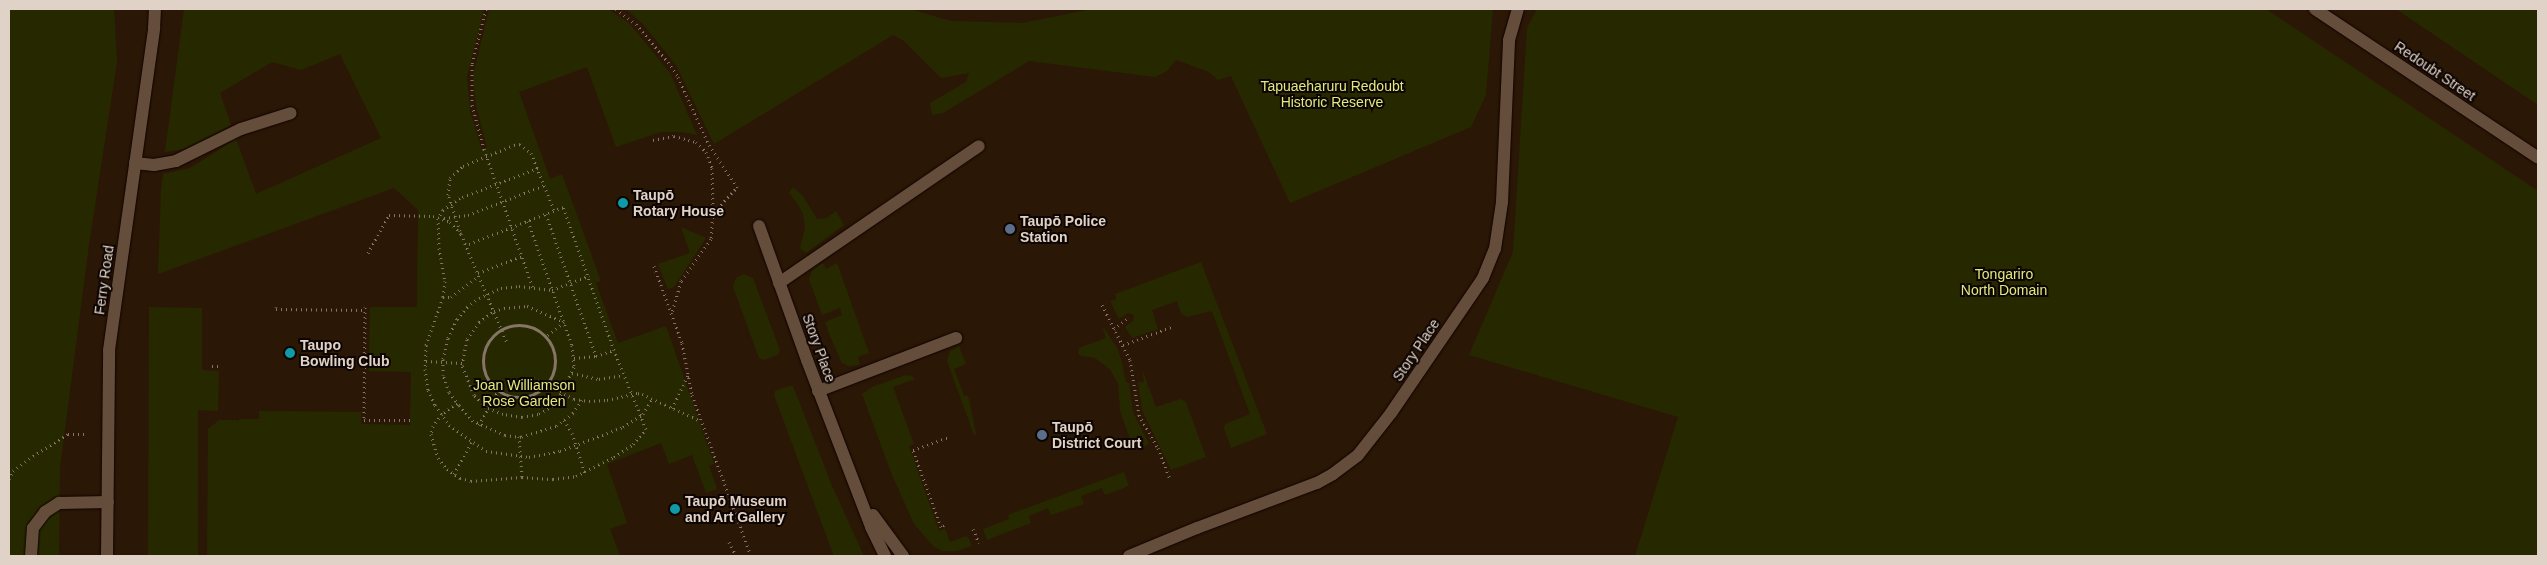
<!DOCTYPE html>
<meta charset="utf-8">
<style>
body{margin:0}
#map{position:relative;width:2547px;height:565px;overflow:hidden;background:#2b1706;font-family:Arial,sans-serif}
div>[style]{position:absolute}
.green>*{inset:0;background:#262900}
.path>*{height:3px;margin-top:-1.5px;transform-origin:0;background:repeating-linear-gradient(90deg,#867567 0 1px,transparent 0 5px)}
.path>.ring{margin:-1.5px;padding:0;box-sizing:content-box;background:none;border:3px solid #867567;border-radius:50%}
.roads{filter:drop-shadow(0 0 1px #120300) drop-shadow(0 0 1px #120300)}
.minor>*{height:12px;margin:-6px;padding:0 6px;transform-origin:6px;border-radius:6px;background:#654d3b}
.dots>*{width:14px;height:14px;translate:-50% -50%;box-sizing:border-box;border:2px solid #0d0501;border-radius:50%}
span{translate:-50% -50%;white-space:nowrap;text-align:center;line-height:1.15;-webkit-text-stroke:4px #0d0501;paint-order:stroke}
.street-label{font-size:14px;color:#e1d2c8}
.park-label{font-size:14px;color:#dfea7f}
.poi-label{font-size:14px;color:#e1d2c8;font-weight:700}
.left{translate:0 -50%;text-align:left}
.frame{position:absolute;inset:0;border:10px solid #e1d2c8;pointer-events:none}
</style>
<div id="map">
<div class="green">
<div style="clip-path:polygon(9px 9px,114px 9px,117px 62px,89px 245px,60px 467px,59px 556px,9px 556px)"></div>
<div style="clip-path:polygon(184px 9px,484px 9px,467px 76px,470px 111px,482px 150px,487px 148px,476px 105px,473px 76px,489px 9px,608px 9px,629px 23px,670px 73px,697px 135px,681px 132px,661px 132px,616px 147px,587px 67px,519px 92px,550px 179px,562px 174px,601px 281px,596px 283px,618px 343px,666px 326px,714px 464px,709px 466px,717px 489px,706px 493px,692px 455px,669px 464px,661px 443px,607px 464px,627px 523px,610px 529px,620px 556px,207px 556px,208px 429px,219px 420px,237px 420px,237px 422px,240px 419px,259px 419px,259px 411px,361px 412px,361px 424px,410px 425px,411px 372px,369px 371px,370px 307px,417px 307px,418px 210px,394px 188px,158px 274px,161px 190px,163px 174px,190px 168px,236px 139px,256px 194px,381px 138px,340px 54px,301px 70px,272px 62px,220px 93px,231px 125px,184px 149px,165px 152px)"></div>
<div style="clip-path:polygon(626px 9px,910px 9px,951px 21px,1023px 23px,1092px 9px,1493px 9px,1486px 95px,1471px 127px,1290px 203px,1231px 76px,1218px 80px,1209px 72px,1176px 60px,1167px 71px,1155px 77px,1029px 61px,943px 113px,932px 115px,930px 103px,966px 82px,969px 73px,941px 78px,904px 41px,893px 35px,714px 144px,676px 65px,643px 24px)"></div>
<div style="clip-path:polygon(1537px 9px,2266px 9px,2538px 191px,2538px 556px,1635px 556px,1678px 417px,1469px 355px,1513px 252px,1527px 28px)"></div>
<div style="clip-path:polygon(2396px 9px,2538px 9px,2538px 105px)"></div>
<div style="clip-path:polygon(793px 187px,803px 196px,817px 219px,827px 218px,836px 211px,844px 225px,806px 253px,800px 248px,805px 228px,803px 214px,797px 203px,789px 193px)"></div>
<div style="clip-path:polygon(681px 227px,706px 238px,674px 287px,668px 289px,658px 264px,690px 253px)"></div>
<div style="clip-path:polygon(1201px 262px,1267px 434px,1231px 448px,1224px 428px,1225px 424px,1250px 414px,1212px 311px,1186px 317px,1181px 313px,1177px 301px,1152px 310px,1158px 329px,1132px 338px,1125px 327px,1133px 321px,1134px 315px,1128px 313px,1119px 319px,1110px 301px,1117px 299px,1115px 294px)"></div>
<div style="clip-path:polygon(823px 263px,826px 269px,837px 263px,869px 353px,858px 357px,860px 365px,849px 366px,842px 363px,830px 336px,825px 322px,842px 315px,840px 308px,822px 315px,809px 279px,812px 271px)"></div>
<div style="clip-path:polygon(744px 274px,753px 278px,780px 350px,778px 355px,763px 360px,759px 358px,733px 287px,736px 278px)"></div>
<div style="clip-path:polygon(149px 307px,202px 308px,202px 370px,219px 371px,218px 411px,198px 410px,198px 556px,148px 556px)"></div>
<div style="clip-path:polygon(1102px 325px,1117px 348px,1121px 359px,1126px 382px,1129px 383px,1133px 412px,1149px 444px,1145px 446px,1133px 447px,1120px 411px,1118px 384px,1110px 369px,1095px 358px,1081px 356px,1078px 354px,1079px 348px,1106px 338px)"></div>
<div style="clip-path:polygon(959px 346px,966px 364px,954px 369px,964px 396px,967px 395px,969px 399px,976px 434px,974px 435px,947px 361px,950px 351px)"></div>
<div style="clip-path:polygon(1142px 369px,1156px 407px,1180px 399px,1186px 402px,1206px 457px,1171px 470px,1142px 410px,1138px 382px,1144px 382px)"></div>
<div style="clip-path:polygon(906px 375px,912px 376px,915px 379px,893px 387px,914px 444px,909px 446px,939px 531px,945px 529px,950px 542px,966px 536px,969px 539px,972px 546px,957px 551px,943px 551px,934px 547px,914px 524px,892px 475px,862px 394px,872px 387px)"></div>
<div style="clip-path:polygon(789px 386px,793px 386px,832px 486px,864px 556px,834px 556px,774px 395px,775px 391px)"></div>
<div style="clip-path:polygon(1124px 472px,1129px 486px,1105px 495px,1102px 488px,1081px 496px,1084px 504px,1051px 515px,1048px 508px,1029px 516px,1031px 523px,987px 540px,983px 529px,1009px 519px,1008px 515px)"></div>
</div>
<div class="path">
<div style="left:486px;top:9px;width:57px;rotate:104.3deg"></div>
<div style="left:472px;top:64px;width:41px;rotate:90deg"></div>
<div style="left:472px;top:105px;width:46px;rotate:74.7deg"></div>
<div style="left:484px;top:149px;width:147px;rotate:70.6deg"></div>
<div style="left:616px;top:9px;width:25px;rotate:37deg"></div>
<div style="left:636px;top:24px;width:50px;rotate:49.9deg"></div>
<div style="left:668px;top:62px;width:18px;rotate:56deg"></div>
<div style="left:678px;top:77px;width:75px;rotate:65.5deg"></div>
<div style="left:709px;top:145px;width:54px;rotate:56.3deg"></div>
<div style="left:653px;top:140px;width:21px;rotate:-11deg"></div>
<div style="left:674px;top:136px;width:23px;rotate:15deg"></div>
<div style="left:696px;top:142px;width:14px;rotate:45deg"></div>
<div style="left:706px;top:152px;width:17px;rotate:69deg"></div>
<div style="left:712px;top:168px;width:44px;rotate:88.7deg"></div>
<div style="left:713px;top:212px;width:27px;rotate:94deg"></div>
<div style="left:711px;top:239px;width:52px;rotate:125.5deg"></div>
<div style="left:681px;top:281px;width:32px;rotate:106deg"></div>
<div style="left:538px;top:168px;width:84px;rotate:159deg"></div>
<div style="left:460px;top:198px;width:21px;rotate:145deg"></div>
<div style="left:443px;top:210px;width:9px;rotate:122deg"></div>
<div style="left:438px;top:218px;width:30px;rotate:88deg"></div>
<div style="left:439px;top:248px;width:34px;rotate:80deg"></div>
<div style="left:445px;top:281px;width:16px;rotate:97deg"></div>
<div style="left:443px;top:297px;width:51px;rotate:109.5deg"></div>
<div style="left:426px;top:345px;width:24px;rotate:92deg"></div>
<div style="left:425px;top:369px;width:21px;rotate:82deg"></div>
<div style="left:428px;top:390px;width:17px;rotate:65deg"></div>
<div style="left:435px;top:405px;width:24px;rotate:55deg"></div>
<div style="left:449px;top:425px;width:45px;rotate:35.1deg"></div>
<div style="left:486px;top:451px;width:43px;rotate:7.9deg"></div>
<div style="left:529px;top:457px;width:32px;rotate:-11deg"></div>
<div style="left:560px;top:451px;width:67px;rotate:-20.9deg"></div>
<div style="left:623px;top:427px;width:24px;rotate:-33deg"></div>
<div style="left:643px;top:414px;width:17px;rotate:-59deg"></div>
<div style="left:714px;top:212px;width:34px;rotate:-47deg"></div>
<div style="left:546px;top:214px;width:151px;rotate:70.6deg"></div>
<div style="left:444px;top:218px;width:24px;rotate:-7deg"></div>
<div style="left:468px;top:215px;width:83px;rotate:-21.3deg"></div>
<div style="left:528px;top:221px;width:132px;rotate:70.5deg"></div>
<div style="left:572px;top:345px;width:22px;rotate:85deg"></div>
<div style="left:574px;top:367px;width:37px;rotate:116deg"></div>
<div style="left:558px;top:400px;width:8px;rotate:130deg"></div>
<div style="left:553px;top:406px;width:17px;rotate:152deg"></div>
<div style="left:538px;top:414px;width:16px;rotate:169deg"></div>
<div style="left:522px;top:417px;width:19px;rotate:-171deg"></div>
<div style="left:503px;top:414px;width:18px;rotate:-158deg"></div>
<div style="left:486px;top:407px;width:17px;rotate:-135deg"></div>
<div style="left:474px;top:395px;width:32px;rotate:-112deg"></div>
<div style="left:462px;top:365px;width:26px;rotate:-79deg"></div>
<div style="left:467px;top:339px;width:21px;rotate:-55deg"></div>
<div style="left:479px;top:322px;width:19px;rotate:-36deg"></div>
<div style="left:494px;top:311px;width:10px;rotate:-17deg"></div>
<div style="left:504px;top:308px;width:23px;rotate:-5deg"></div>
<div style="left:527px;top:306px;width:40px;rotate:23.4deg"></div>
<div style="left:564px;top:322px;width:24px;rotate:142deg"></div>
<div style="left:460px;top:231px;width:38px;rotate:-108deg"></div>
<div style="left:448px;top:195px;width:17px;rotate:-83deg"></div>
<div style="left:450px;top:178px;width:18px;rotate:-43deg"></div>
<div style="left:463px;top:166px;width:55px;rotate:-22.4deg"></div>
<div style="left:514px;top:145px;width:6px;rotate:-9deg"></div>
<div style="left:520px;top:144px;width:14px;rotate:39deg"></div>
<div style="left:531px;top:153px;width:61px;rotate:68deg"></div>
<div style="left:368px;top:253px;width:43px;rotate:-61.1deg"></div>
<div style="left:389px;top:215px;width:44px;rotate:1.3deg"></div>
<div style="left:433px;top:216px;width:18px;rotate:19deg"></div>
<div style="left:450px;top:222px;width:16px;rotate:47deg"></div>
<div style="left:461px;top:234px;width:118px;rotate:67.1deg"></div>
<div style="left:654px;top:266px;width:82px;rotate:70deg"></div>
<div style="left:682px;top:343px;width:53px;rotate:79.1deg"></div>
<div style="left:692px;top:395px;width:171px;rotate:69.9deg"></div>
<div style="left:478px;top:273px;width:47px;rotate:-21.1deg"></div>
<div style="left:443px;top:297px;width:8px"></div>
<div style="left:451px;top:297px;width:35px;rotate:-37deg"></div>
<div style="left:1102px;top:305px;width:62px;rotate:63deg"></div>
<div style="left:1130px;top:360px;width:56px;rotate:80.7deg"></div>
<div style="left:1139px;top:415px;width:38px;rotate:60deg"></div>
<div style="left:1158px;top:448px;width:33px;rotate:69deg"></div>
<div style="left:276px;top:307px;width:2px;rotate:90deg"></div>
<div style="left:276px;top:309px;width:88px;rotate:0.7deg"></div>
<div style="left:365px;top:307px;width:113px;rotate:90.5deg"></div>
<div style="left:364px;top:420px;width:46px"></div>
<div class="ring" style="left:483px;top:325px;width:69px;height:69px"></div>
<div style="left:1114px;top:329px;width:16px;rotate:-38deg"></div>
<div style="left:1123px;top:345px;width:54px;rotate:-20.4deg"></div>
<div style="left:574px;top:358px;width:22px;rotate:-5deg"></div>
<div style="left:596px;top:356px;width:19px;rotate:-18deg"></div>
<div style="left:426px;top:361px;width:36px;rotate:3deg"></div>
<div style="left:212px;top:366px;width:6px"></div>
<div style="left:572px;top:373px;width:28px;rotate:13deg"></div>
<div style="left:599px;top:379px;width:25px;rotate:-9deg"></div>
<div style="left:533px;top:378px;width:46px;rotate:27.1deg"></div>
<div style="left:574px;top:399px;width:15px;rotate:8deg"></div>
<div style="left:589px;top:401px;width:18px;rotate:-3deg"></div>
<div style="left:607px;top:400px;width:32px;rotate:-13deg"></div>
<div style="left:638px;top:393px;width:4px;rotate:14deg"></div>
<div style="left:642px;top:394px;width:65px;rotate:24.6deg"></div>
<div style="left:582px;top:400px;width:16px;rotate:125deg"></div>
<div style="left:573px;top:413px;width:21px;rotate:143deg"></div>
<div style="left:556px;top:426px;width:37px;rotate:163deg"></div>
<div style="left:521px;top:437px;width:16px;rotate:-173deg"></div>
<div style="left:505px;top:435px;width:35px;rotate:-156deg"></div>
<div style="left:473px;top:421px;width:21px;rotate:-131deg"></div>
<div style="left:459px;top:405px;width:16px;rotate:-128deg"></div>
<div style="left:449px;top:392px;width:18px;rotate:-109deg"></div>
<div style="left:443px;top:375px;width:16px;rotate:-90deg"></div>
<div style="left:443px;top:359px;width:22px;rotate:-77deg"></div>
<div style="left:448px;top:338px;width:21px;rotate:-65deg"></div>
<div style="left:457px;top:319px;width:16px;rotate:-50deg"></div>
<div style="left:467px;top:307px;width:15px;rotate:-37deg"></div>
<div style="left:479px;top:298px;width:24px;rotate:-24deg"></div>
<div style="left:501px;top:288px;width:18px;rotate:-6deg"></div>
<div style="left:519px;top:286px;width:33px;rotate:7deg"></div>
<div style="left:552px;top:290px;width:40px;rotate:-21deg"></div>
<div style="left:457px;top:403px;width:19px;rotate:144deg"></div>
<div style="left:442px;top:414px;width:15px;rotate:127deg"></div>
<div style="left:433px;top:426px;width:8px;rotate:104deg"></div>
<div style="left:431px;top:434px;width:25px;rotate:74deg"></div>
<div style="left:438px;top:458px;width:14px;rotate:51deg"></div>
<div style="left:447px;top:469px;width:16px;rotate:35deg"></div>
<div style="left:460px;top:478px;width:11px;rotate:15deg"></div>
<div style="left:471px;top:481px;width:51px;rotate:-4.5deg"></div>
<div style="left:522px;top:477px;width:31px;rotate:4deg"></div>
<div style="left:553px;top:479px;width:23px;rotate:-7deg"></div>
<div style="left:576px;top:476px;width:42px;rotate:-26.6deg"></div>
<div style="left:614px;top:457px;width:23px;rotate:-34deg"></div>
<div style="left:633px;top:444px;width:20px;rotate:-49deg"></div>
<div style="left:646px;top:429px;width:85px;rotate:-112.1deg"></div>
<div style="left:614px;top:350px;width:152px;rotate:-109.6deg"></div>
<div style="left:563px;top:207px;width:104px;rotate:158.6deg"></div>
<div style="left:672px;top:408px;width:37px;rotate:-64deg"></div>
<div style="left:564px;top:420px;width:15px;rotate:58deg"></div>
<div style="left:572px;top:433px;width:42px;rotate:72deg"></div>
<div style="left:479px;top:425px;width:39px;rotate:-61deg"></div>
<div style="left:519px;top:436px;width:41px;rotate:85.8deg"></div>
<div style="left:454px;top:474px;width:37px;rotate:-61deg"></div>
<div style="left:9px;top:479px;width:9px;rotate:-63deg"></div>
<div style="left:13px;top:471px;width:25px;rotate:-37deg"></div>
<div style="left:33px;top:456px;width:41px;rotate:-32.2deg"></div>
<div style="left:68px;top:434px;width:17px"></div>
<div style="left:944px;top:525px;width:4px;rotate:146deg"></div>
<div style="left:941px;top:527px;width:82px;rotate:-110deg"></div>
<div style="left:913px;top:450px;width:37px;rotate:-20deg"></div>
<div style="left:973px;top:529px;width:15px;rotate:67deg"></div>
<div style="left:729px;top:542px;width:16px;rotate:63deg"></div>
</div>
<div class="roads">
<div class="minor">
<div style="left:2315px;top:9px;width:268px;rotate:33.7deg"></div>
<div style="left:135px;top:163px;width:19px;rotate:6deg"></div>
<div style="left:154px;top:165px;width:22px;rotate:-10deg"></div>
<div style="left:176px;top:161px;width:72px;rotate:-26.2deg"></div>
<div style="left:241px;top:129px;width:52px;rotate:-17.7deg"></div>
<div style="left:759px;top:226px;width:142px;rotate:70.3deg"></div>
<div style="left:807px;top:360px;width:179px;rotate:69deg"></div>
<div style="left:871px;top:527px;width:32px;rotate:64deg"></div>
<div style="left:779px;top:283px;width:242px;rotate:-34.4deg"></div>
<div style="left:818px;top:391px;width:148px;rotate:-21deg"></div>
<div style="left:873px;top:515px;width:51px;rotate:53.8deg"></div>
<div style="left:31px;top:556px;width:28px;rotate:-86deg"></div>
<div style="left:33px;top:528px;width:20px;rotate:-53deg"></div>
<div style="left:45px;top:512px;width:17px;rotate:-33deg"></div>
<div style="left:59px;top:503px;width:49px;rotate:-1.2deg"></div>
<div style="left:107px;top:556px;width:206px;rotate:-89.4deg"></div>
<div style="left:109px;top:350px;width:325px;rotate:-82deg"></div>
<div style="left:154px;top:28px;width:19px;rotate:-87deg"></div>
<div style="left:1129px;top:556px;width:74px;rotate:-22.4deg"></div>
<div style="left:1197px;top:528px;width:128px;rotate:-20.6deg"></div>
<div style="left:1317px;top:483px;width:18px;rotate:-29deg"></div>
<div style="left:1333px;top:474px;width:31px;rotate:-37deg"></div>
<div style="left:1358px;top:455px;width:53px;rotate:-51.8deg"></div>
<div style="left:1391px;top:413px;width:163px;rotate:-55.7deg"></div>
<div style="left:1483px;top:278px;width:31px;rotate:-68deg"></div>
<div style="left:1495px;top:249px;width:48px;rotate:-81.5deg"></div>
<div style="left:1502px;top:202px;width:162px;rotate:-87.5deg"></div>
<div style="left:1509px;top:40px;width:32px;rotate:-74deg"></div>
</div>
</div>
<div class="dots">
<div style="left:623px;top:203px;background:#0f9aa8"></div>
<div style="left:1010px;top:229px;background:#5c6f8a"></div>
<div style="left:290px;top:353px;background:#0f9aa8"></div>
<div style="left:1042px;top:435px;background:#5c6f8a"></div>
<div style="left:675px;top:509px;background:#0f9aa8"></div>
</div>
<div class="street-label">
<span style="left:2435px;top:71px;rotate:34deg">Redoubt Street</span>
<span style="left:104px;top:280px;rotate:-82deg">Ferry Road</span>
<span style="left:819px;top:348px;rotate:70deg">Story Place</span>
<span style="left:1416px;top:350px;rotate:-56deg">Story Place</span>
</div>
<div class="park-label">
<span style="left:1332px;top:94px">Tapuaeharuru Redoubt<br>Historic Reserve</span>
<span style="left:2004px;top:282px">Tongariro<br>North Domain</span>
<span style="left:524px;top:393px">Joan Williamson<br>Rose Garden</span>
</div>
<div class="poi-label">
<span class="left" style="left:633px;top:203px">Taupō<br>Rotary House</span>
<span class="left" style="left:1020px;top:229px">Taupō Police<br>Station</span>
<span class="left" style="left:300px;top:353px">Taupo<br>Bowling Club</span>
<span class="left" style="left:1052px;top:435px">Taupō<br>District Court</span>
<span class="left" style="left:685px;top:509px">Taupō Museum<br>and Art Gallery</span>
</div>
<div class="frame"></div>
</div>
